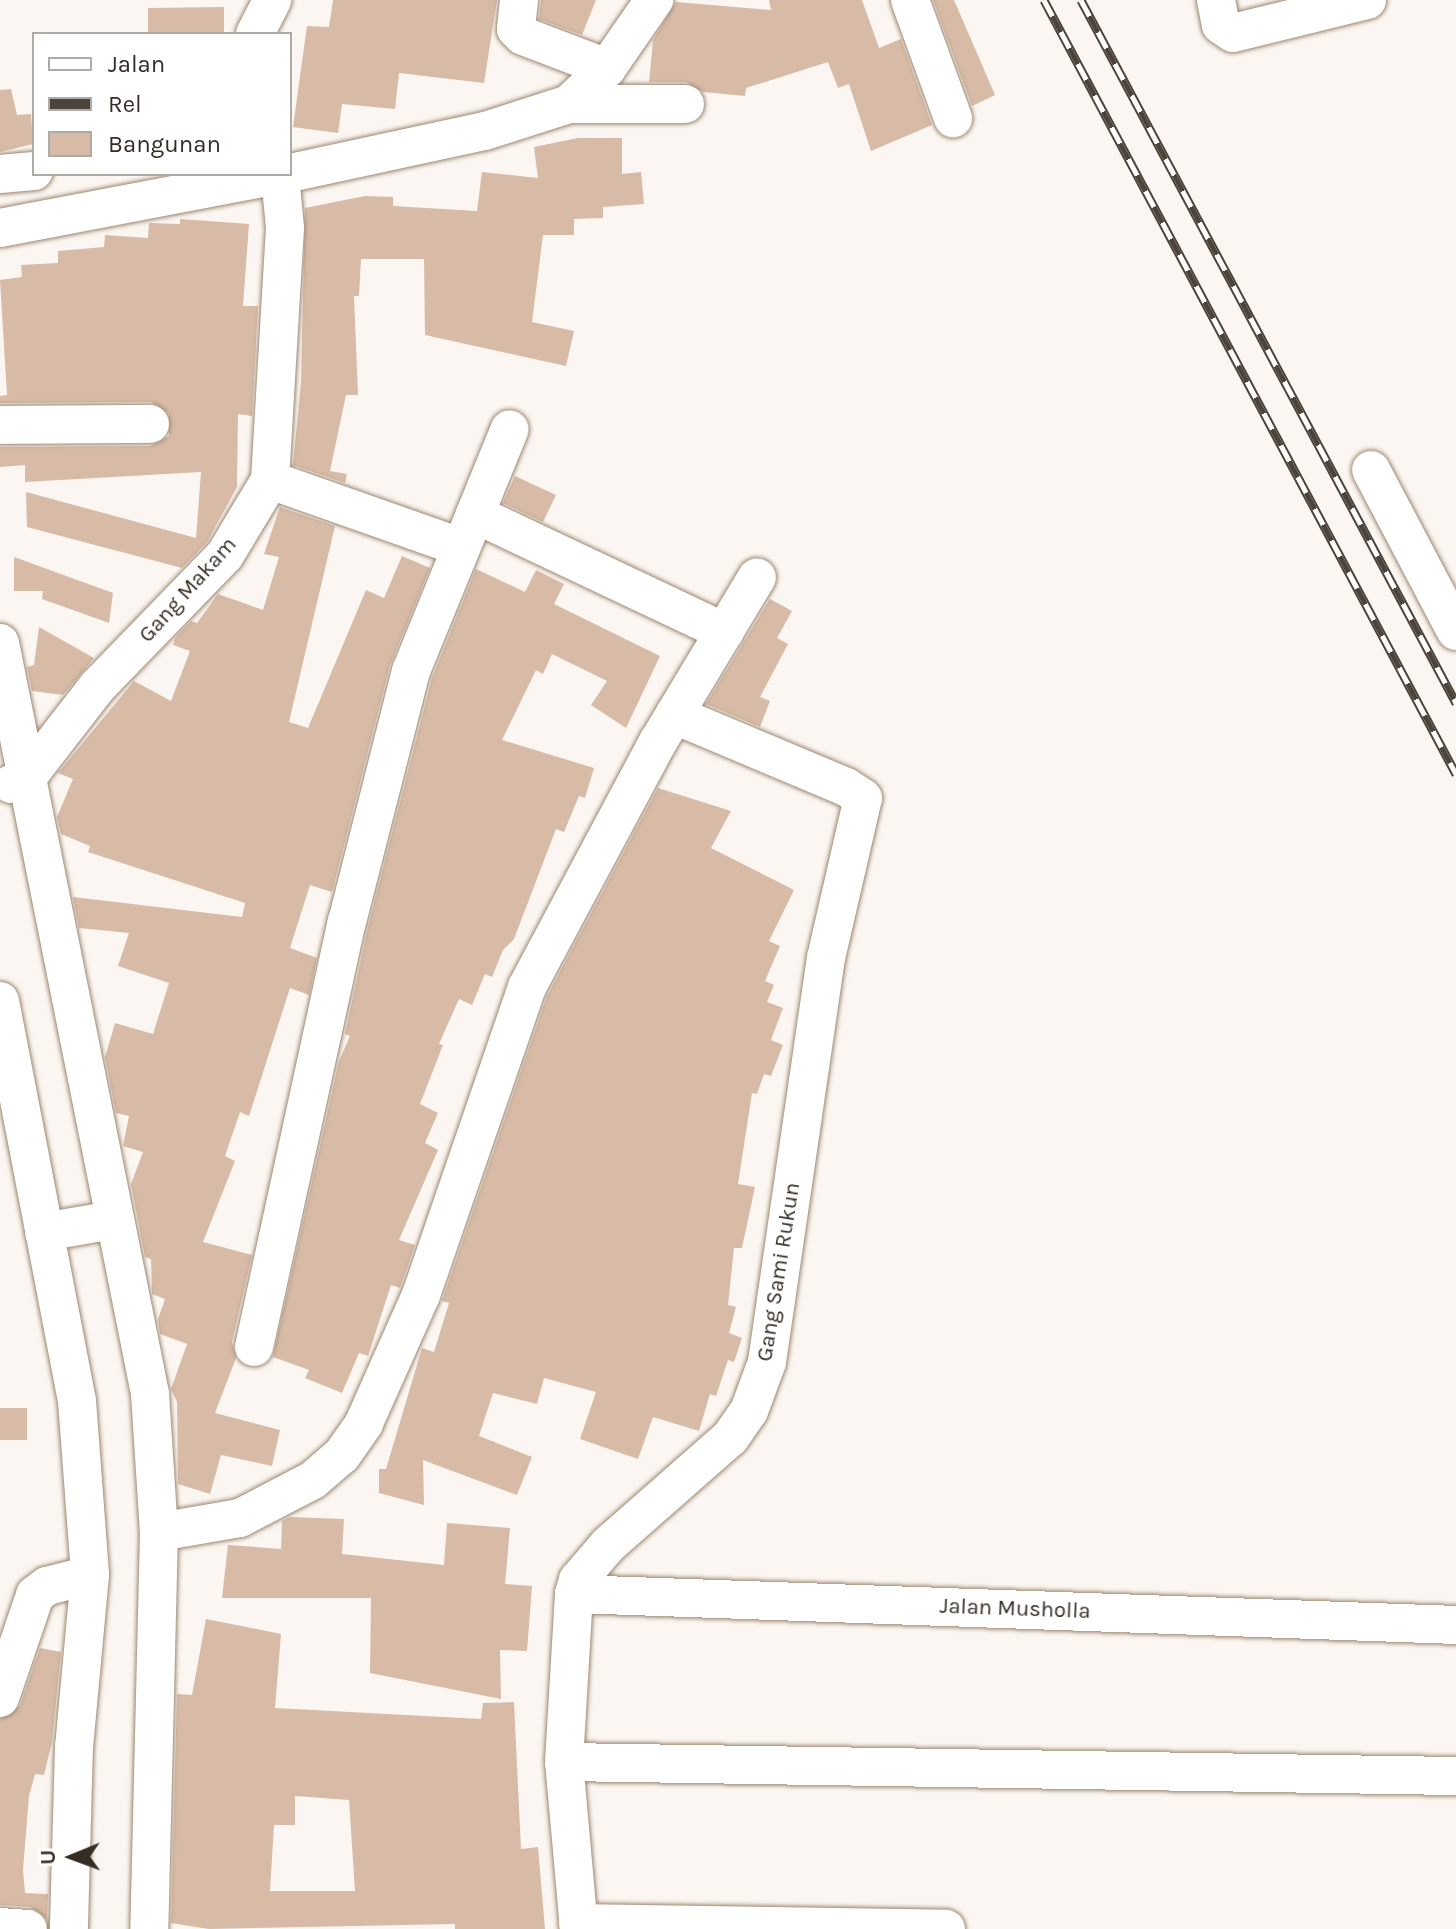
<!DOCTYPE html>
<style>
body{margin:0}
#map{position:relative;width:1456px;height:1929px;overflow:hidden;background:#fbf6f1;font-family:Karla,sans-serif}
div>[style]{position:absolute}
.building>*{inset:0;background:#d7bba7}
.roads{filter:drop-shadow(0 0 2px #9d8670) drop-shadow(0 0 2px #9d8670)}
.minor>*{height:38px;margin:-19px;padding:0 19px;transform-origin:19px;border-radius:19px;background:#fff}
.rail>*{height:9px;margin-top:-4.5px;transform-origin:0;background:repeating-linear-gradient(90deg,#fff 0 18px,#4c433b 0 36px);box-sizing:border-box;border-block:2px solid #4c433b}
span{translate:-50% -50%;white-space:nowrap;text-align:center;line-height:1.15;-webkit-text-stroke:7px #fff;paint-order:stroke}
.street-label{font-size:22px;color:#352c23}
.legend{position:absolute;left:32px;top:32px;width:260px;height:144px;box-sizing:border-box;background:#fff;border:2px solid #aeaba7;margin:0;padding:10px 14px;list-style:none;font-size:24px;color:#352c23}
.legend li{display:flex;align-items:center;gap:16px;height:40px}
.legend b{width:40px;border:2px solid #aeaba7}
.north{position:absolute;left:32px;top:1817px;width:80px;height:80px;-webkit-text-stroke:6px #fff;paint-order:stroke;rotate:269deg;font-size:22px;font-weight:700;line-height:32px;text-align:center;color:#352c23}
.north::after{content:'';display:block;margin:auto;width:28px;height:36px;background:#352c23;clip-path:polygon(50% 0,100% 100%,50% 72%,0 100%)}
</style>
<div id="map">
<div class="building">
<div style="clip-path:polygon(333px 0,497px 0,484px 83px,399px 73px,395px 109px,342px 104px,338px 133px,293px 127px,307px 26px,329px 27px)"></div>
<div style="clip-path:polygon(541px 0,596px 0,582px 35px,539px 19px)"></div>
<div style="clip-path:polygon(769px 0,862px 0,879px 48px,901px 39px,932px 125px,871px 151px,849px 84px,838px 88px,828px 62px,746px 88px,745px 96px,703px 92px,686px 82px,649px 82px,653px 40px,676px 2px,771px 10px)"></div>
<div style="clip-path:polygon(933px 0,954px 0,995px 95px,972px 106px)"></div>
<div style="clip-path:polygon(224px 7px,224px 34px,148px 34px,148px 8px)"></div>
<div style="clip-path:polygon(11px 89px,17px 115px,31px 114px,33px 144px,0 152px,0 90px)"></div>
<div style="clip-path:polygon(578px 138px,622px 138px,622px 174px,641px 172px,644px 204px,603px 207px,603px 218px,574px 219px,574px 235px,543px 235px,532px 322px,574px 331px,566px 366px,425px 335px,424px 259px,361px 259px,359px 296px,354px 296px,358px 395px,346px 395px,330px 471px,347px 474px,345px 483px,293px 465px,301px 382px,305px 208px,365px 196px,393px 197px,393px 206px,477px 211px,482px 172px,538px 178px,534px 147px)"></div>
<div style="clip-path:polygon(180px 219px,249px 224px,243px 306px,258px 306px,252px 416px,238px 414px,237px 487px,207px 542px,182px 568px,27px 527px,26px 492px,196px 538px,201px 472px,25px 482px,25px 465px,0 467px,0 447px,150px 446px,169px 436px,169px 414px,151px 402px,0 403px,0 396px,7px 395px,0 280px,22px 277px,21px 265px,58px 263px,58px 251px,104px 247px,105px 235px,148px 238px,149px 223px,180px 224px)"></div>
<div style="clip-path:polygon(515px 476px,556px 495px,543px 522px,503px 503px)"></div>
<div style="clip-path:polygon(280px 507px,335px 526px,289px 722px,308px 728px,366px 590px,384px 598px,402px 556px,430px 568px,390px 665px,332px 892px,310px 885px,290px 948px,317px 958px,309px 995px,290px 988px,249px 1116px,240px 1112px,225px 1156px,235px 1161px,203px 1242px,252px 1255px,232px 1342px,236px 1358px,215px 1413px,280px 1430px,272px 1466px,221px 1455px,210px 1494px,178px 1484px,177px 1402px,171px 1389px,187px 1344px,160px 1334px,158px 1319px,165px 1299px,152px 1294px,151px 1259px,145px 1257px,131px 1184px,143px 1152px,123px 1146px,129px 1116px,116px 1113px,105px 1057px,115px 1023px,153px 1034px,169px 983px,118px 966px,129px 933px,79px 928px,73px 897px,242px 917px,245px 903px,88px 852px,90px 846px,61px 834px,57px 817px,73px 779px,58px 773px,134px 681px,171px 701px,190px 651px,173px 645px,175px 638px,191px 621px,197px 623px,218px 594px,263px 610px,279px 557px,264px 554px)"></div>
<div style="clip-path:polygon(14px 557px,113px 593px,109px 623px,42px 599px,43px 591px,14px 591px)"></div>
<div style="clip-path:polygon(476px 569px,525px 592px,536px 570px,564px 584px,554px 604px,660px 656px,626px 728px,591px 705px,607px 681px,552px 654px,543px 674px,536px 670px,502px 740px,594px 768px,585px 798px,579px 796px,564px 832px,556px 829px,514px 939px,503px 950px,492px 977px,485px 974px,472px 1005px,459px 999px,439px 1044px,443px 1045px,420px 1104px,438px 1113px,425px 1143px,438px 1150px,399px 1240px,415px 1245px,400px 1288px,391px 1285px,368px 1356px,359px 1353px,342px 1393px,305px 1378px,309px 1370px,273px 1357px,339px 1061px,350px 1036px,345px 1034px,368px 927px,432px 678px)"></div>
<div style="clip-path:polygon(770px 599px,792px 611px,777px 638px,788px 644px,760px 697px,770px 701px,760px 727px,706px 704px)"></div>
<div style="clip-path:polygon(39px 627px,94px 658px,63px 695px,32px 691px,27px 667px,34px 665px)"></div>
<div style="clip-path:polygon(658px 788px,731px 811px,711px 848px,794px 890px,769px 941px,780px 946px,765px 981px,774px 985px,767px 1002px,783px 1008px,771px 1040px,783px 1045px,771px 1076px,764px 1074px,757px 1094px,752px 1093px,738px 1184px,755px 1187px,742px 1248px,734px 1248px,728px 1305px,736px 1307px,729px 1333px,742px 1338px,734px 1362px,728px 1360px,716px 1396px,710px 1394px,699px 1431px,653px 1417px,638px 1459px,580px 1439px,596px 1392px,544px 1378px,537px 1404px,493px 1393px,479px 1436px,532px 1457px,517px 1495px,423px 1460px,424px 1505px,379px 1493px,379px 1469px,386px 1469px,422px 1348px,434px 1352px,449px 1303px,442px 1301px,547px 996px)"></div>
<div style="clip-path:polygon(0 1408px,27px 1408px,27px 1440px,0 1440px)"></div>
<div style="clip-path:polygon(290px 1517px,344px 1519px,342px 1554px,444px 1565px,447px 1523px,510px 1528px,505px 1584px,532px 1586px,527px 1651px,500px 1650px,501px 1699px,370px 1673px,371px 1598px,222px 1598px,228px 1545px,281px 1549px,282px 1521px)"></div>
<div style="clip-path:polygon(evenodd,206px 1619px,281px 1634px,275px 1708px,481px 1719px,483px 1703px,514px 1702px,521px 1849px,538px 1847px,545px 1929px,455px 1929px,455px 1924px,209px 1929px,171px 1923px,177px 1694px,192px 1695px,206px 1619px,295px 1796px,349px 1800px,355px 1891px,270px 1891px,274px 1825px,295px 1825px,295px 1796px)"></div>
<div style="clip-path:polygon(40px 1648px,61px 1652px,52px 1742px,44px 1775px,35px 1774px,29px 1796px,23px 1870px,25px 1893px,48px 1894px,47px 1919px,30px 1907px,0 1905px,0 1719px,20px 1706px)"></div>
</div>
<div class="roads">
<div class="minor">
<div style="left:519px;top:0;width:29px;rotate:96deg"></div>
<div style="left:516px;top:29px;width:10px;rotate:45deg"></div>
<div style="left:523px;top:36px;width:90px;rotate:20.9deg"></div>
<div style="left:910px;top:0;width:126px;rotate:70deg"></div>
<div style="left:1216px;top:0;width:25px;rotate:79deg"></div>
<div style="left:1221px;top:25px;width:14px;rotate:34deg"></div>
<div style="left:1233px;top:33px;width:138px;rotate:-13.8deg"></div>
<div style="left:255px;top:34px;width:38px;rotate:-63deg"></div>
<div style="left:569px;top:104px;width:116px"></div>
<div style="left:290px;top:173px;width:199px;rotate:-12.2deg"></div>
<div style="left:485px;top:131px;width:88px;rotate:-17.8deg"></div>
<div style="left:569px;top:104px;width:52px;rotate:-43.5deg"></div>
<div style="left:607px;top:68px;width:83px;rotate:-55.3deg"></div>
<div style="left:0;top:174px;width:34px;rotate:-5deg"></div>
<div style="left:0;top:228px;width:289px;rotate:-10.8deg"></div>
<div style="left:0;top:425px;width:150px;rotate:-0.4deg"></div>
<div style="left:1371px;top:470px;width:182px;rotate:62.2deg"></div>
<div style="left:270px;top:480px;width:201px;rotate:19.4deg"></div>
<div style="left:475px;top:514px;width:276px;rotate:25.3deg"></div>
<div style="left:0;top:643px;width:766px;rotate:78.7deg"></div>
<div style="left:150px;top:1394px;width:138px;rotate:86.3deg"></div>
<div style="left:159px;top:1532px;width:397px;rotate:91.4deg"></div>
<div style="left:11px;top:784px;width:15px;rotate:-16deg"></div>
<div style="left:25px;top:780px;width:119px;rotate:-52.2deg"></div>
<div style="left:98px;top:686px;width:182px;rotate:-45.9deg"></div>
<div style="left:225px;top:555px;width:87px;rotate:-59deg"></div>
<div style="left:270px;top:480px;width:252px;rotate:-86.6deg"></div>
<div style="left:285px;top:228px;width:53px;rotate:-95.4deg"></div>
<div style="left:0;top:1001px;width:407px;rotate:79.1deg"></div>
<div style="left:77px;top:1401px;width:174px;rotate:85.7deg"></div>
<div style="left:90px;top:1575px;width:172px;rotate:95.3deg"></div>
<div style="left:74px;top:1746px;width:183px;rotate:91.6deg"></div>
<div style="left:44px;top:1232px;width:70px;rotate:-9.9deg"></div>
<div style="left:254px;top:1347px;width:435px;rotate:-77.7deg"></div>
<div style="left:347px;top:922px;width:259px;rotate:-75.7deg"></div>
<div style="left:411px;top:671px;width:261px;rotate:-67.8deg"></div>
<div style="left:159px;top:1532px;width:82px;rotate:-9.8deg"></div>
<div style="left:240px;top:1518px;width:82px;rotate:-27.5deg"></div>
<div style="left:313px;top:1480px;width:38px;rotate:-41deg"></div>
<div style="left:342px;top:1455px;width:39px;rotate:-55deg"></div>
<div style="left:364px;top:1423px;width:140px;rotate:-66deg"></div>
<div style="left:421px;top:1295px;width:326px;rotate:-71deg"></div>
<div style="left:527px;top:987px;width:278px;rotate:-61.9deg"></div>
<div style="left:658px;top:742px;width:192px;rotate:-59deg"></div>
<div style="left:574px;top:1594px;width:883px;rotate:2.01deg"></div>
<div style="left:0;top:1698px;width:109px;rotate:-71.2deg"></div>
<div style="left:35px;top:1595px;width:15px;rotate:-37deg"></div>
<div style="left:47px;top:1586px;width:44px;rotate:-14.3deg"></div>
<div style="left:564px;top:1762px;width:892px;rotate:0.9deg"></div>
<div style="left:578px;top:1923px;width:368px;rotate:0.9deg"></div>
<div style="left:0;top:1927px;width:28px;rotate:4deg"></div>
<div style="left:579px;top:1929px;width:168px;rotate:-95.1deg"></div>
<div style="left:564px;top:1762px;width:168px;rotate:-86.6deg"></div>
<div style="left:574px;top:1594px;width:15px;rotate:-74deg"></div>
<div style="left:578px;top:1580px;width:46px;rotate:-49.4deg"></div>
<div style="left:608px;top:1545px;width:162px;rotate:-41.3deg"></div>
<div style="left:730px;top:1438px;width:33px;rotate:-55deg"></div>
<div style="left:749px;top:1411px;width:52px;rotate:-69.8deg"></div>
<div style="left:767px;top:1362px;width:408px;rotate:-81.7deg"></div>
<div style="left:826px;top:958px;width:164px;rotate:-77deg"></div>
<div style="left:863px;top:798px;width:20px;rotate:-147deg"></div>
<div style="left:846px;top:787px;width:186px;rotate:-157.2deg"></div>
</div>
</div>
<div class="rail">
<div style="left:1044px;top:0;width:877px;rotate:61.97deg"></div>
<div style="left:1081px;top:0;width:797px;rotate:61.92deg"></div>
</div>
<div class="street-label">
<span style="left:188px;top:590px;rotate:-48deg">Gang Makam</span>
<span style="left:779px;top:1272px;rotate:-81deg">Gang Sami Rukun</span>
<span style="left:1015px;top:1609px;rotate:2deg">Jalan Musholla</span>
</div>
<ul class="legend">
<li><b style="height:10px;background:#fff"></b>Jalan</li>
<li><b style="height:10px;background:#4c433b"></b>Rel</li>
<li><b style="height:22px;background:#d7bba7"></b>Bangunan</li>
</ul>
<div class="north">U</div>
</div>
